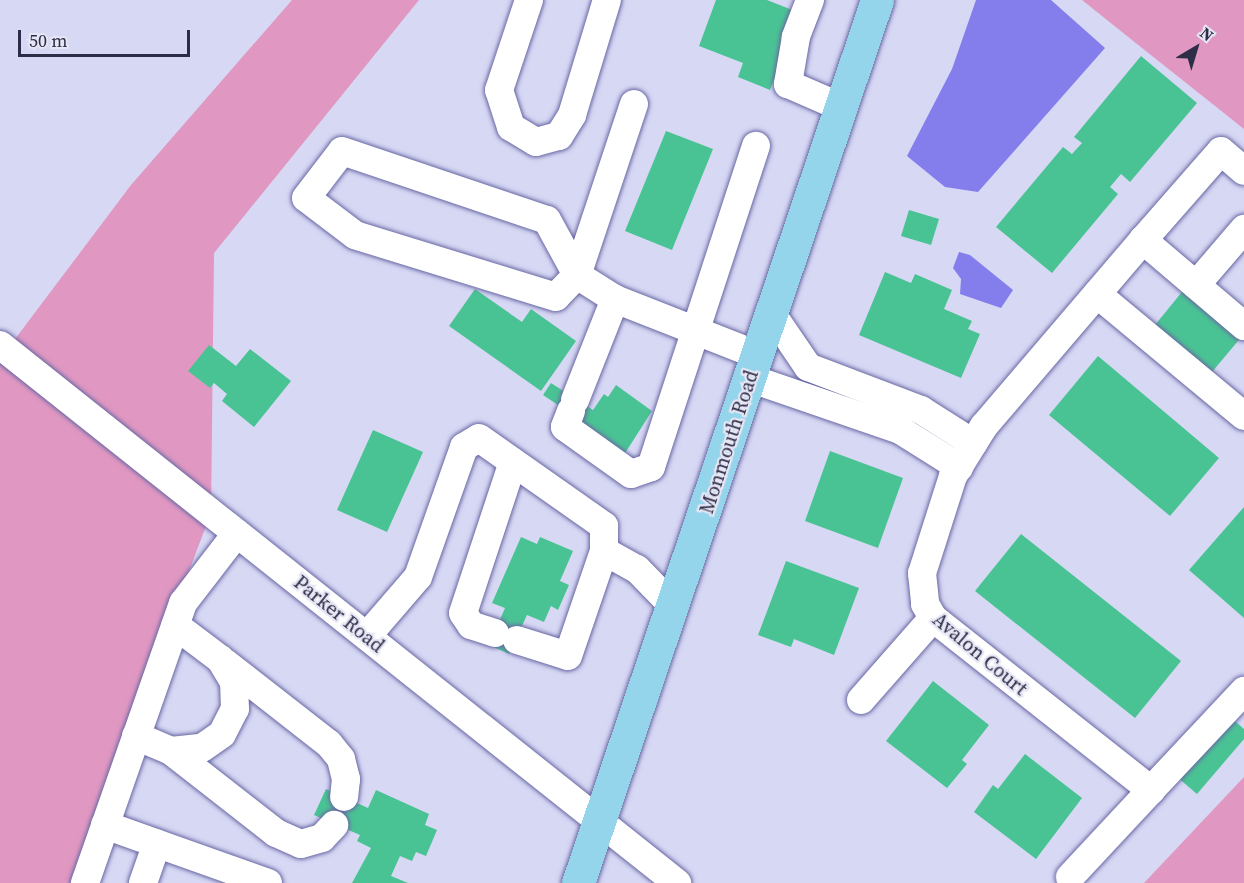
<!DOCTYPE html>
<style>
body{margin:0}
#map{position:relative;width:1244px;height:883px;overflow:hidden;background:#d7d8f4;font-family:"Source Serif 4",serif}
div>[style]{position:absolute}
.green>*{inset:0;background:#e098c2}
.water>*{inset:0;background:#847dec}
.building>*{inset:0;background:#4ac394}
.roads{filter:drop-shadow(0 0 2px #6867a4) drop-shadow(0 0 2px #6867a4)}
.minor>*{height:28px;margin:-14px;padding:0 14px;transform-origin:14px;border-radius:14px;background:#fff}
.major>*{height:33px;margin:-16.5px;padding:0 16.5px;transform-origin:16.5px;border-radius:16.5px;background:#94d5eb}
span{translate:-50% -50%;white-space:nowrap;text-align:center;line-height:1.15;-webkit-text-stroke:4.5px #e6e6f5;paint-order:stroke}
.street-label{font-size:20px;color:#2d2d48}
.north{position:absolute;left:1166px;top:18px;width:60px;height:60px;-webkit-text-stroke:4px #e6e6f5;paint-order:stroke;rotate:38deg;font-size:16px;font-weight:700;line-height:24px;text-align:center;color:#2d2d48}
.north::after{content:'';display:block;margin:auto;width:21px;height:27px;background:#2d2d48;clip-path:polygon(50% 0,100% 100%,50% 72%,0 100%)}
.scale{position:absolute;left:18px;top:30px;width:172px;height:27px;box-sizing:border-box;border:3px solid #2d2d48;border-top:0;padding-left:8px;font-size:18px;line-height:21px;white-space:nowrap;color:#2d2d48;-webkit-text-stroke:4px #e6e6f5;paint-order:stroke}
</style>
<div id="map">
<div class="green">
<div style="clip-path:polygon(292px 0,419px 0,214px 253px,211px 513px,70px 883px,0 883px,0 359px,131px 185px)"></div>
<div style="clip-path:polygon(1082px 0,1244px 0,1244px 129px,1137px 44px)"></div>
<div style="clip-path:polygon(1244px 777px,1244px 883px,1144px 883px)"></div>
</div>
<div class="water">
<div style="clip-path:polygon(976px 0,1051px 0,1105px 48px,978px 192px,945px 187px,907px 156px,952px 69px)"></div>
<div style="clip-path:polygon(959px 252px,970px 255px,1013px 290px,1001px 308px,960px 294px,961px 279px,953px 268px)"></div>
</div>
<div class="building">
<div style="clip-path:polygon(716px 0,767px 0,800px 13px,770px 90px,738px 77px,743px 63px,699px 46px)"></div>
<div style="clip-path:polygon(1141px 56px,1197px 103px,1130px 182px,1121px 174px,1110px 187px,1118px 194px,1052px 273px,996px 227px,1063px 147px,1072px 154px,1082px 143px,1074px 137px)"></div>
<div style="clip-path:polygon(666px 131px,713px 149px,672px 250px,625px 231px)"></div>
<div style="clip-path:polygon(909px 210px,939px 219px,931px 245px,901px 236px)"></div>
<div style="clip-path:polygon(885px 272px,911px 283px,915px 274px,952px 290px,944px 309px,972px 321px,968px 329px,980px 334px,961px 378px,859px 335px)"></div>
<div style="clip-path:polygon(1186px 287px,1243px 335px,1212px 372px,1155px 325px)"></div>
<div style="clip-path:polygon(475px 289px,522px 322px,531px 309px,576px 341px,541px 391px,449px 326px)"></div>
<div style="clip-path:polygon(209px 345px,236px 366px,250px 349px,291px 381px,254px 427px,222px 401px,227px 394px,214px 383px,210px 388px,188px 371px)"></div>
<div style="clip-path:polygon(1098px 356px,1219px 458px,1170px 516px,1049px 415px)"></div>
<div style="clip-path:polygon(551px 383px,593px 410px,604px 394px,608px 397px,616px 385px,652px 411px,620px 461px,576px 417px,543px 395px)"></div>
<div style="clip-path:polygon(373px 430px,423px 452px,387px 532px,337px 510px)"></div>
<div style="clip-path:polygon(830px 451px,903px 478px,878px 548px,805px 521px)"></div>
<div style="clip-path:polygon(1244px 507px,1244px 618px,1189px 570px)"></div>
<div style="clip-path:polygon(1021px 534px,1181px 661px,1135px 718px,975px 591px)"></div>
<div style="clip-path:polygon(521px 537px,537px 544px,540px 537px,573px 551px,560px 581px,569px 585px,558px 610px,551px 606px,544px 622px,527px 615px,509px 654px,489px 645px,505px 608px,492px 603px)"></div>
<div style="clip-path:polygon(786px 561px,859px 588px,834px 655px,794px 639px,791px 647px,758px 635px)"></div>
<div style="clip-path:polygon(933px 681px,989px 725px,962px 760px,967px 764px,947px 788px,886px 741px)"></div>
<div style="clip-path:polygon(1229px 716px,1244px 729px,1244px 739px,1197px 794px,1177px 777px)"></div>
<div style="clip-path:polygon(1025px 754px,1082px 798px,1036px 859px,974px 812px,993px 785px,998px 789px)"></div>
<div style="clip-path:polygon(326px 789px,368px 808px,376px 790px,429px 814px,425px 825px,437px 830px,426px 856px,416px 852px,412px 861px,400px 856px,391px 876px,408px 883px,352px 883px,371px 848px,357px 841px,360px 835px,314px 815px)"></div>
</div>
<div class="roads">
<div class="minor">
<div style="left:529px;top:0;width:95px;rotate:108.4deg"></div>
<div style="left:499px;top:90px;width:39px;rotate:72deg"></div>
<div style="left:511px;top:127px;width:29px;rotate:31deg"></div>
<div style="left:536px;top:142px;width:24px;rotate:-15deg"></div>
<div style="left:559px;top:136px;width:25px;rotate:-58deg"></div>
<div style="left:572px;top:115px;width:120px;rotate:-73.1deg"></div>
<div style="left:810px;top:0;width:40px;rotate:111deg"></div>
<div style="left:796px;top:37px;width:48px;rotate:99.7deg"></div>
<div style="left:788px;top:84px;width:58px;rotate:23.5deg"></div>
<div style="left:634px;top:104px;width:180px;rotate:108.4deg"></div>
<div style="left:577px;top:275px;width:30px;rotate:134deg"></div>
<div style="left:556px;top:297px;width:210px;rotate:-162.9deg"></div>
<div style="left:355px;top:235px;width:61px;rotate:-142.9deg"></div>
<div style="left:306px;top:198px;width:59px;rotate:-52.5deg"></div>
<div style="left:342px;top:151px;width:216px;rotate:18.6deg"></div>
<div style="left:547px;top:220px;width:63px;rotate:61.4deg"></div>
<div style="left:577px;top:275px;width:45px;rotate:32.3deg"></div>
<div style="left:615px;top:299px;width:153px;rotate:21.5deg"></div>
<div style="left:1143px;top:240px;width:118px;rotate:-48.8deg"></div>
<div style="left:1221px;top:151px;width:30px;rotate:41deg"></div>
<div style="left:1196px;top:285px;width:74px;rotate:-49.4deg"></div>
<div style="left:1097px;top:294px;width:191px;rotate:39.7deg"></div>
<div style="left:772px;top:314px;width:64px;rotate:55.8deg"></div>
<div style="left:808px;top:367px;width:121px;rotate:20.8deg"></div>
<div style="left:921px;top:410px;width:62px;rotate:32.4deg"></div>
<div style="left:1244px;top:326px;width:133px;rotate:-139.6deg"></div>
<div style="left:1143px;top:240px;width:245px;rotate:130.5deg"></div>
<div style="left:984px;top:426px;width:59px;rotate:121.8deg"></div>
<div style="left:953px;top:476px;width:102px;rotate:107.7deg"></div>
<div style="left:922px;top:573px;width:31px;rotate:84deg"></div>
<div style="left:925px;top:604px;width:16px;rotate:60deg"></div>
<div style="left:933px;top:618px;width:278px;rotate:38.3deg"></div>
<div style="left:1151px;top:790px;width:136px;rotate:-46.8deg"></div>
<div style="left:0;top:345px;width:865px;rotate:38.47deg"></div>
<div style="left:749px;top:378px;width:160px;rotate:19deg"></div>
<div style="left:900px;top:430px;width:70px;rotate:32.1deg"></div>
<div style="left:575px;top:400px;width:109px;rotate:-68.4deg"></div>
<div style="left:571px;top:411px;width:17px;rotate:111deg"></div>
<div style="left:565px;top:427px;width:81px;rotate:35.5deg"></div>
<div style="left:631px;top:474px;width:21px;rotate:-19deg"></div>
<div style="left:651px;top:467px;width:338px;rotate:-71.9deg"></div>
<div style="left:495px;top:633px;width:25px;rotate:-162deg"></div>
<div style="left:471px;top:625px;width:14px;rotate:-124deg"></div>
<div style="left:463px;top:613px;width:159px;rotate:-71.7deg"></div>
<div style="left:367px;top:636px;width:78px;rotate:-49.2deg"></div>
<div style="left:418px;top:577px;width:138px;rotate:-70.5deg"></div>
<div style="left:464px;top:447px;width:17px;rotate:-31deg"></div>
<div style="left:479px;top:438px;width:153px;rotate:35.1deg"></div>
<div style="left:604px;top:526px;width:25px;rotate:90deg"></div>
<div style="left:604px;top:551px;width:38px;rotate:29deg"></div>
<div style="left:637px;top:569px;width:52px;rotate:45.8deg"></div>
<div style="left:517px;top:640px;width:53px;rotate:17.4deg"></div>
<div style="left:568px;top:656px;width:111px;rotate:-71.1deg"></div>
<div style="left:224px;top:662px;width:133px;rotate:38deg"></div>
<div style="left:329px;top:744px;width:19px;rotate:51deg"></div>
<div style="left:341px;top:759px;width:21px;rotate:76deg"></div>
<div style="left:346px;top:779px;width:18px;rotate:96deg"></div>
<div style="left:861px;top:700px;width:109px;rotate:-48.7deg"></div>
<div style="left:136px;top:736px;width:38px;rotate:23deg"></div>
<div style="left:171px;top:751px;width:31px;rotate:-6deg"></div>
<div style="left:202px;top:748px;width:24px;rotate:-35deg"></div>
<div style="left:222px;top:734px;width:28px;rotate:-63deg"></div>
<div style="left:235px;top:709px;width:27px;rotate:-92deg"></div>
<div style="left:234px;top:682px;width:27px;rotate:-121deg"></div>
<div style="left:220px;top:659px;width:56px;rotate:-142.9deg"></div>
<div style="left:171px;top:751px;width:133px;rotate:38deg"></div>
<div style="left:276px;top:833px;width:27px;rotate:24deg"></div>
<div style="left:301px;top:844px;width:22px;rotate:-16deg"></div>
<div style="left:322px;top:838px;width:18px;rotate:-47deg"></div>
<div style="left:105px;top:825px;width:173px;rotate:19.6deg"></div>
<div style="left:1070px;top:877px;width:119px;rotate:-47deg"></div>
<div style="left:85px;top:883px;width:297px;rotate:-70.7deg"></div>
<div style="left:183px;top:603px;width:88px;rotate:-52.4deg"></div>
<div style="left:143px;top:883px;width:42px;rotate:-70.7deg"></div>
</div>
<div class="major">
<div style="left:578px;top:883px;width:932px;rotate:-71.29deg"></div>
</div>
</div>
<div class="street-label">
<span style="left:729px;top:442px;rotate:-72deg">Monmouth Road</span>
<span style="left:339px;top:614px;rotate:39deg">Parker Road</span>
<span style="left:980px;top:654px;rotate:40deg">Avalon Court</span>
</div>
<div class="north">N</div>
<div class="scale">50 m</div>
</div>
